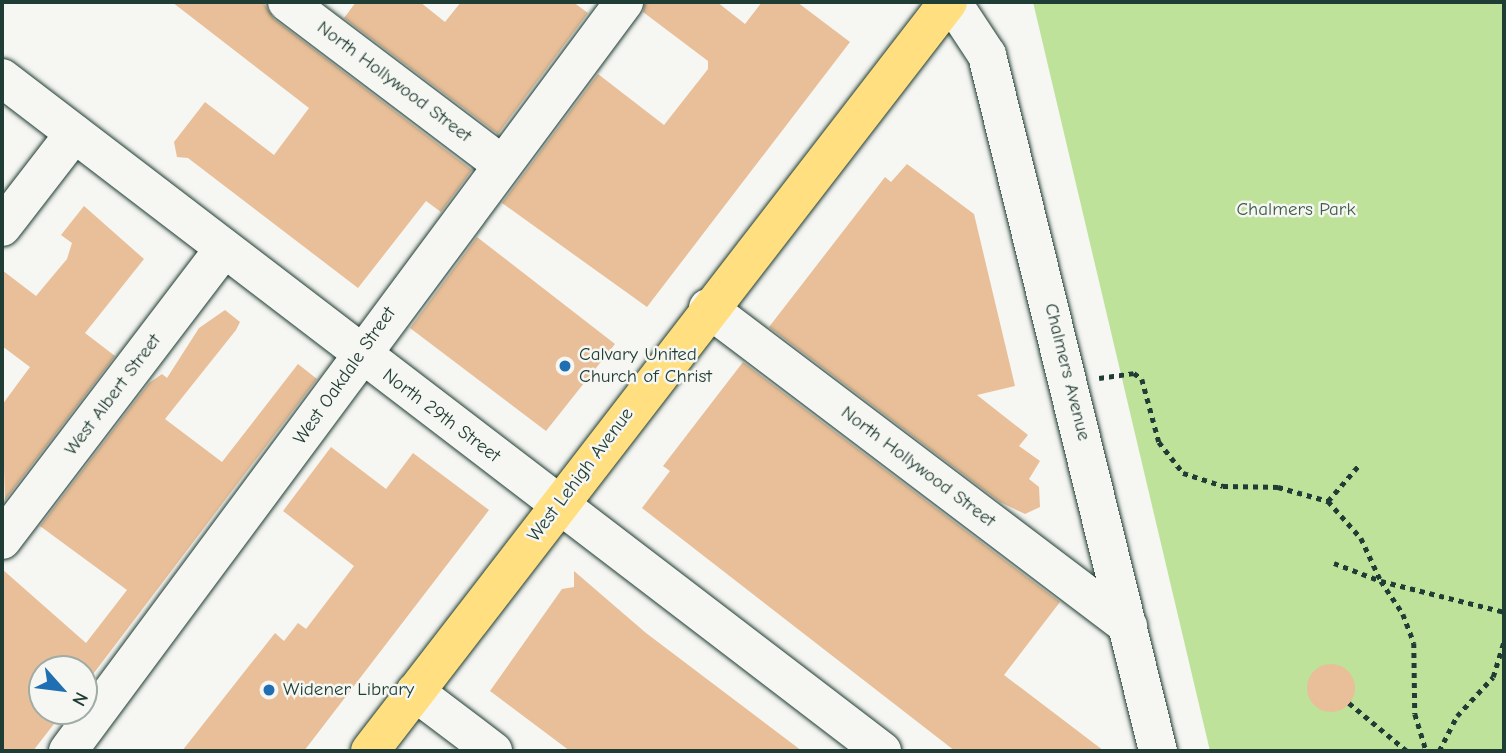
<!DOCTYPE html>
<style>
body{margin:0}
#map{position:relative;width:1506px;height:753px;overflow:hidden;background:#f6f6f2;font-family:"Comic Neue",sans-serif}
div>[style]{position:absolute}
.green>*{inset:0;background:#bfe29b}
.building>*{inset:0;background:#e8bf98}
.round{border-radius:50%}
.path>*{height:4.5px;margin-top:-2.25px;transform-origin:0;background:repeating-linear-gradient(90deg,#1f3d34 0 5px,transparent 0 10px)}
.roads{filter:drop-shadow(0 0 2px #1f3d34) drop-shadow(0 0 2px #1f3d34)}
.minor>*{height:38px;margin:-19px;padding:0 19px;transform-origin:19px;border-radius:19px;background:#f6f6f2}
.major>*{height:38px;margin:-19px;padding:0 19px;transform-origin:19px;border-radius:19px;background:#ffdf80}
.dots>*{width:19px;height:19px;translate:-50% -50%;box-sizing:border-box;border:4px solid #f6f6f2;border-radius:50%}
span{translate:-50% -50%;white-space:nowrap;text-align:center;line-height:1.15;-webkit-text-stroke:5px #f6f6f2;paint-order:stroke}
.street-label{font-size:19px;color:#1f3d34}
.park-label{font-size:19px;color:#3f5e49}
.poi-label{font-size:19px;color:#1f3d34}
.left{translate:0 -50%;text-align:left}
.frame{position:absolute;inset:0;border:4px solid #1f3d34;pointer-events:none}
.north{position:absolute;left:28px;top:655px;width:70px;height:70px;box-sizing:border-box;background:#f6f6f2;border:2px solid #a0aca6;border-radius:50%;rotate:118deg;font-size:19px;font-weight:700;line-height:28px;text-align:center;color:#1f3d34}
.north::after{content:'';display:block;margin:auto;width:24px;height:32px;background:#1f6fb2;clip-path:polygon(50% 0,100% 100%,50% 72%,0 100%)}
</style>
<div id="map">
<div class="green">
<div style="clip-path:polygon(1033px 2px,1504px 2px,1504px 751px,1210px 751px)"></div>
</div>
<div class="building">
<div style="clip-path:polygon(172px 2px,263px 2px,274px 19px,472px 170px,441px 212px,426px 201px,358px 288px,188px 158px,177px 157px,174px 142px,205px 102px,274px 155px,309px 108px)"></div>
<div style="clip-path:polygon(356px 2px,420px 2px,445px 22px,461px 2px,573px 2px,588px 13px,498px 134px,344px 18px)"></div>
<div style="clip-path:polygon(645px 2px,717px 2px,745px 24px,762px 2px,797px 2px,850px 42px,647px 307px,502px 203px,598px 74px,664px 125px,708px 69px,708px 61px,643px 12px)"></div>
<div style="clip-path:polygon(907px 164px,974px 214px,1015px 386px,977px 395px,1028px 435px,1019px 446px,1040px 461px,1029px 479px,1039px 487px,1040px 507px,1025px 514px,1000px 502px,769px 327px,885px 177px,891px 182px)"></div>
<div style="clip-path:polygon(84px 206px,144px 259px,85px 333px,115px 356px,5px 500px,2px 405px,30px 367px,2px 346px,2px 270px,36px 296px,67px 259px,72px 243px,61px 235px)"></div>
<div style="clip-path:polygon(477px 237px,615px 344px,546px 431px,410px 328px)"></div>
<div style="clip-path:polygon(225px 310px,240px 322px,236px 330px,165px 419px,222px 462px,298px 364px,317px 379px,84px 686px,84px 669px,42px 669px,42px 711px,64px 711px,33px 751px,2px 751px,2px 569px,86px 643px,127px 590px,40px 526px,149px 383px,162px 374px,167px 378px,199px 328px)"></div>
<div style="clip-path:polygon(743px 362px,1060px 602px,1004px 675px,1104px 751px,955px 751px,642px 508px,670px 471px,663px 466px)"></div>
<div style="clip-path:polygon(331px 447px,386px 489px,413px 453px,489px 510px,304px 751px,182px 751px,275px 633px,284px 641px,298px 623px,306px 629px,354px 566px,283px 511px)"></div>
<div style="clip-path:polygon(574px 571px,646px 633px,802px 751px,570px 751px,490px 691px,562px 589px,574px 587px)"></div>
<div class="round" style="left:1307px;top:664px;width:48px;height:48px"></div>
</div>
<div class="path">
<div style="left:1099px;top:378px;width:35px;rotate:-8deg"></div>
<div style="left:1134px;top:373px;width:10px;rotate:37deg"></div>
<div style="left:1142px;top:379px;width:65px;rotate:74.9deg"></div>
<div style="left:1159px;top:442px;width:39px;rotate:52deg"></div>
<div style="left:1183px;top:473px;width:42px;rotate:18deg"></div>
<div style="left:1223px;top:486px;width:55px;rotate:1deg"></div>
<div style="left:1278px;top:487px;width:52px;rotate:15.6deg"></div>
<div style="left:1328px;top:501px;width:50px;rotate:48.3deg"></div>
<div style="left:1361px;top:538px;width:47px;rotate:65.1deg"></div>
<div style="left:1381px;top:581px;width:127px;rotate:14.1deg"></div>
<div style="left:1328px;top:501px;width:48px;rotate:-49.3deg"></div>
<div style="left:1334px;top:563px;width:50px;rotate:21deg"></div>
<div style="left:1381px;top:581px;width:40px;rotate:56deg"></div>
<div style="left:1403px;top:614px;width:31px;rotate:69deg"></div>
<div style="left:1414px;top:643px;width:71px;rotate:89.2deg"></div>
<div style="left:1415px;top:714px;width:39px;rotate:73deg"></div>
<div style="left:1349px;top:703px;width:75px;rotate:39.6deg"></div>
<div style="left:1439px;top:751px;width:39px;rotate:-63deg"></div>
<div style="left:1457px;top:716px;width:53px;rotate:-47.3deg"></div>
<div style="left:1493px;top:677px;width:37px;rotate:-73deg"></div>
</div>
<div class="roads">
<div class="minor">
<div style="left:287px;top:2px;width:267px;rotate:37.1deg"></div>
<div style="left:952px;top:2px;width:64px;rotate:56.6deg"></div>
<div style="left:987px;top:55px;width:717px;rotate:76.2deg"></div>
<div style="left:2px;top:78px;width:1108px;rotate:37.41deg"></div>
<div style="left:2px;top:227px;width:118px;rotate:-52.3deg"></div>
<div style="left:708px;top:308px;width:527px;rotate:37.13deg"></div>
<div style="left:2px;top:540px;width:366px;rotate:-52.7deg"></div>
<div style="left:415px;top:692px;width:98px;rotate:37.1deg"></div>
<div style="left:68px;top:751px;width:933px;rotate:-53.41deg"></div>
</div>
<div class="major">
<div style="left:370px;top:751px;width:946px;rotate:-52.34deg"></div>
</div>
</div>
<div class="dots">
<div style="left:565px;top:366px;background:#1f6fb2"></div>
<div style="left:269px;top:690px;background:#1f6fb2"></div>
</div>
<div class="street-label">
<span style="left:394px;top:82px;rotate:37deg">North Hollywood Street</span>
<span style="left:1067px;top:372px;rotate:76deg">Chalmers Avenue</span>
<span style="left:345px;top:376px;rotate:-55deg">West Oakdale Street</span>
<span style="left:113px;top:395px;rotate:-53deg">West Albert Street</span>
<span style="left:441px;top:416px;rotate:37deg">North 29th Street</span>
<span style="left:918px;top:467px;rotate:37deg">North Hollywood Street</span>
<span style="left:581px;top:475px;rotate:-53deg">West Lehigh Avenue</span>
</div>
<div class="park-label">
<span style="left:1296px;top:210px">Chalmers Park</span>
</div>
<div class="poi-label">
<span class="left" style="left:579px;top:366px">Calvary United<br>Church of Christ</span>
<span class="left" style="left:283px;top:690px">Widener Library</span>
</div>
<div class="frame"></div>
<div class="north">N</div>
</div>
